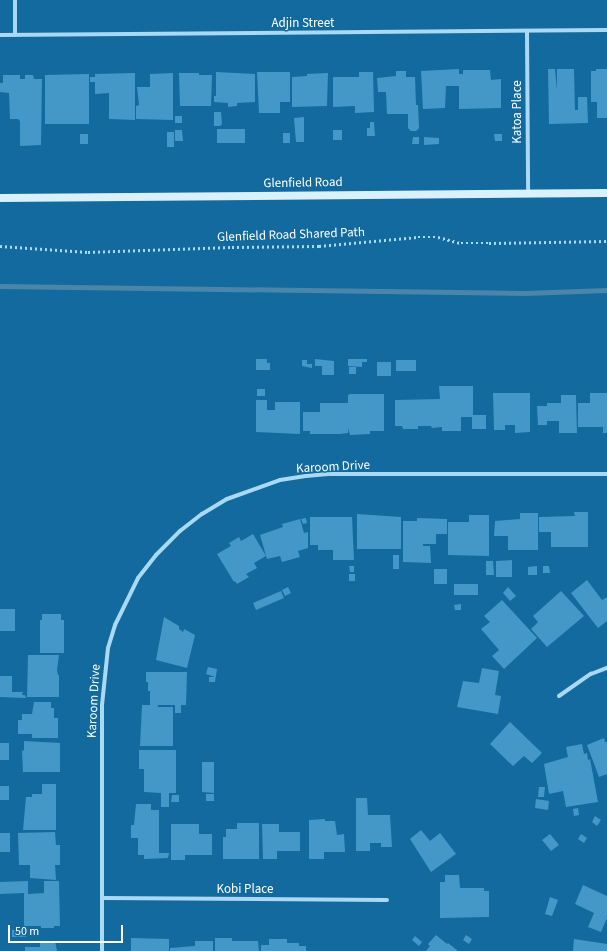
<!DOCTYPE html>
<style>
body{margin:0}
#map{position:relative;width:607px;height:951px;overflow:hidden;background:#126a9e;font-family:"Source Sans 3",sans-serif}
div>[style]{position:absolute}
.stream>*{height:4.5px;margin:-2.25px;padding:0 2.25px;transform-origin:2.25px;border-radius:2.25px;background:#4986a9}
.building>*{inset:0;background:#4498c8}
.path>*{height:2.5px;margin-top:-1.25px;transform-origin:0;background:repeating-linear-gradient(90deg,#a9d9f4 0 2px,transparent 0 5px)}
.minor>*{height:4px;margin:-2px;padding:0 2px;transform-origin:2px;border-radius:2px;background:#a9d9f4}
.secondary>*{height:8px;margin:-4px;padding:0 4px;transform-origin:4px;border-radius:4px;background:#d9f0fd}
span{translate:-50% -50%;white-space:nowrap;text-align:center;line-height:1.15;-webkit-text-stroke:3px #126a9e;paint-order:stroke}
.street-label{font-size:13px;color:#fff}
.scale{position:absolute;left:8px;top:925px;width:115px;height:18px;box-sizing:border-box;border:2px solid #fff;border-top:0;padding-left:5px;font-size:12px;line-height:14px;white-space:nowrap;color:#fff;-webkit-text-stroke:3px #126a9e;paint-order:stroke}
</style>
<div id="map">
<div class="stream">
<div style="left:0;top:286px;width:525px;rotate:0.76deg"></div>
<div style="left:525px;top:293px;width:82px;rotate:-2.1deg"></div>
</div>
<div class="building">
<div style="clip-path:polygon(459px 69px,459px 74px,463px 74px,463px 70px,490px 70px,491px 80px,501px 79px,501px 108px,459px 109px,459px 86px,446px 86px,445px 108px,423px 109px,421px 71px)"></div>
<div style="clip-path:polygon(548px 69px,555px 69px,557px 90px,557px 69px,574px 69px,575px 110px,578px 110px,578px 97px,587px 97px,588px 123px,549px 124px)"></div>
<div style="clip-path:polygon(596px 69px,607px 69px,607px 118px,597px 118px,597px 102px,591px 102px,591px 71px,596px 71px)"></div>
<div style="clip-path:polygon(396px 71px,406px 71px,406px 77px,415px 77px,416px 105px,418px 105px,419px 128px,416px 131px,411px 131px,408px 128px,408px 114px,387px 114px,386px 92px,378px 92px,377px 78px,396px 76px)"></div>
<div style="clip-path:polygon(216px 72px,255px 74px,255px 102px,237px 103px,237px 106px,228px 107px,228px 103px,214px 102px,214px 96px,216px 96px)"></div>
<div style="clip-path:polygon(257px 72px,290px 72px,290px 102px,280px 102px,280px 113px,259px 113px)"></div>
<div style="clip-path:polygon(359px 72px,373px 72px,374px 112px,355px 113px,355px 106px,333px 107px,333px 77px,359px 77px)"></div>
<div style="clip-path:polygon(135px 73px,135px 120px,109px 119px,109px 93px,95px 94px,95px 82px,90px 82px,90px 77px,95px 77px,95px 74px)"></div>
<div style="clip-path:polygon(173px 73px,173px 120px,136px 119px,136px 106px,139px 105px,137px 87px,150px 87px,150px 74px)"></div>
<div style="clip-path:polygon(179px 73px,199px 73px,199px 75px,212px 75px,211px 106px,180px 106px)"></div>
<div style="clip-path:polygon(328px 73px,327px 106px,292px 107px,292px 77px,307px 76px,307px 74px)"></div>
<div style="clip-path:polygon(89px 74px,89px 124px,45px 124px,45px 75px)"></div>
<div style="clip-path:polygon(3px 75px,20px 75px,20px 79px,25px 79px,25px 75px,33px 75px,34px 79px,42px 79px,41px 145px,20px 146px,20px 121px,18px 119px,10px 119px,9px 93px,0 92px,0 83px,3px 83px)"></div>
<div style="clip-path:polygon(214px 112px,221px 112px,222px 124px,220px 126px,214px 126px)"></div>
<div style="clip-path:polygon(175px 116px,182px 116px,182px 123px,175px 123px)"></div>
<div style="clip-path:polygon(304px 117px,304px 142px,296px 142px,294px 118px)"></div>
<div style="clip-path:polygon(370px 122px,374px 122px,375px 136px,367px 136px,367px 128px,370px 128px)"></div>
<div style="clip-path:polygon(217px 129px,245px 129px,245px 143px,217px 143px)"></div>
<div style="clip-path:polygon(175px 130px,182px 130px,183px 141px,175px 141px)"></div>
<div style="clip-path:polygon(333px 130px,342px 130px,342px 140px,333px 140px)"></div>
<div style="clip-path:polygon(167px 132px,174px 132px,174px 147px,167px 147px)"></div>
<div style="clip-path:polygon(283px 133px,290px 133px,290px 143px,283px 143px)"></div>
<div style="clip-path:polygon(80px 134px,88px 134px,88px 144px,80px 144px)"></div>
<div style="clip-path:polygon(494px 134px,502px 134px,502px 141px,495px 141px)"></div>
<div style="clip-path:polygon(413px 137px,419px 137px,419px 144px,412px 144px)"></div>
<div style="clip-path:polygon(424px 137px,439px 138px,439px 144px,424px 145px)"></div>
<div style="clip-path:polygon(256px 359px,267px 359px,267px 363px,270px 363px,270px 370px,256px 370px)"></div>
<div style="clip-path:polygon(315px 359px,334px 361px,334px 375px,322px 375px,322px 366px,315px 366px)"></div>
<div style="clip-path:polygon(348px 359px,367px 359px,367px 362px,362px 362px,362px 367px,348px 366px)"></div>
<div style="clip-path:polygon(302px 360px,307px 360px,307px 364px,312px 364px,312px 368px,302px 366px)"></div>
<div style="clip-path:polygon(396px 360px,416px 360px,416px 371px,396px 371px)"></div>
<div style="clip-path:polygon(377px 362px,391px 362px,391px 376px,377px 376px)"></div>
<div style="clip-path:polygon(349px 367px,356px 367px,356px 374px,349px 374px)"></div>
<div style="clip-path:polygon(439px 386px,473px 386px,473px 415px,486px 415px,486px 429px,472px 429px,472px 417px,461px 417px,461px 431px,442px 431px,442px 427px,432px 428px,431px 426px,418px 426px,418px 429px,403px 429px,402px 426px,395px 426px,395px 400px,440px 399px)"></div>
<div style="clip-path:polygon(257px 389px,265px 389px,265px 396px,257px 396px)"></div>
<div style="clip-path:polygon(493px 393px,530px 393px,530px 432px,515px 433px,515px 425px,505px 425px,505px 430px,494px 430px)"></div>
<div style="clip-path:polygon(590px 393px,607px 393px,607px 433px,603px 433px,603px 427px,578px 427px,578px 403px,590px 403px)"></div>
<div style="clip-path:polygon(350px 394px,384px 394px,384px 431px,370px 431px,370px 434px,350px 435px,348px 428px,348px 433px,340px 434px,310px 434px,310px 431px,303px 431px,303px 412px,320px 412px,320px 403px,348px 403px,348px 395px)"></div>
<div style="clip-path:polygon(561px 395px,576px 395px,577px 433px,559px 433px,559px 421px,547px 421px,547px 425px,538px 425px,537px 406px,547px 406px,547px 403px,561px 403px)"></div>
<div style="clip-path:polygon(256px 400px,267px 400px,267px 410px,275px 410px,275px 402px,300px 402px,300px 434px,256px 432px)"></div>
<div style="clip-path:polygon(574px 512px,588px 512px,588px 547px,551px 547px,551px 532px,539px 532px,539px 517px,575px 516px)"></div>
<div style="clip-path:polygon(520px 513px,538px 513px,538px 550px,508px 550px,508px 536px,494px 536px,495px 521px,520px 519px)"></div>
<div style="clip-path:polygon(357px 514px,401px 517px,401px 549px,357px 549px)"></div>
<div style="clip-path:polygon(469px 515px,489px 515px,489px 556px,448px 555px,448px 522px,469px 522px)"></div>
<div style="clip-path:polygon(310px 517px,352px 517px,354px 560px,333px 560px,333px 550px,318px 550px,318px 545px,310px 545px)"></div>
<div style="clip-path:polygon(306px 518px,307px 523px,303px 524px,301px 519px)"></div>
<div style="clip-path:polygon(417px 518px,447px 519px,447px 534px,436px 534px,436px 544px,423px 544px,423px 546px,430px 546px,431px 563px,403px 562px,403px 521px,417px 521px)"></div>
<div style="clip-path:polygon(300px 519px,304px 533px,308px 532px,308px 548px,298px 551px,300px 557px,282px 562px,280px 556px,267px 559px,260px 535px,283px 527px,282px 524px)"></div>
<div style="clip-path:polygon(253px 534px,266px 556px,254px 563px,257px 568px,246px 574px,249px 577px,237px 584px,235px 581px,234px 582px,217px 554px,231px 546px,229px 543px,239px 537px,241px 541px)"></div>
<div style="clip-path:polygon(393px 555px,399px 555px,399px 569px,393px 569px)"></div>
<div style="clip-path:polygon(512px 560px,512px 577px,496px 577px,496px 561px)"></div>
<div style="clip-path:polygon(486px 561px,493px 561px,494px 575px,486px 575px)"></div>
<div style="clip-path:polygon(349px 566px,354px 566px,354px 572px,350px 572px)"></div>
<div style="clip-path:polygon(537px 566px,537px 575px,528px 575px,528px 567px)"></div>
<div style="clip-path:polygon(543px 566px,549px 566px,550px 573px,543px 573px)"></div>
<div style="clip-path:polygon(434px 569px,447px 569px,447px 584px,434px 584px)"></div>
<div style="clip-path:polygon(349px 574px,355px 574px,355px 581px,349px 581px)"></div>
<div style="clip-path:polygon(587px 580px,602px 600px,607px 597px,607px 621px,598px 628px,571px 593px)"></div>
<div style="clip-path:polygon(454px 584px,478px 584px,478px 595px,454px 595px)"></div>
<div style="clip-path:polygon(288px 587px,291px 593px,285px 596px,282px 590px)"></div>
<div style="clip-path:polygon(508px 587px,516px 596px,510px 601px,503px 593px)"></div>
<div style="clip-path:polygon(281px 591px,284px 598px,256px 610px,253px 603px)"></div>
<div style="clip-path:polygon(561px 591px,584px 616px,547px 647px,531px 629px,538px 622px,533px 616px)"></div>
<div style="clip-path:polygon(502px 600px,537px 638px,504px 669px,492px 656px,499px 650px,481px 629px,490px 622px,484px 616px)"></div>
<div style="clip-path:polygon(461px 604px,461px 610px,455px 610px,454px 605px)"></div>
<div style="clip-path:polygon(0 609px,15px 609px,15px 631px,0 631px)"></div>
<div style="clip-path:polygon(42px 614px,61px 614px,61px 620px,64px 620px,64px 653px,40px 653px,40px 620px,42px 620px)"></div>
<div style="clip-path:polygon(164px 617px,179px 626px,179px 629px,183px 632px,184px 629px,195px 635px,187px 668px,156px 660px)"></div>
<div style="clip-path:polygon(28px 655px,59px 655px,57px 670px,58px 675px,59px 675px,59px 697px,27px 697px)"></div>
<div style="clip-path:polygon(208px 667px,217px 669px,215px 682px,209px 682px,209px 677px,215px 677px,206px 674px)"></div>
<div style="clip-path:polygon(482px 668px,499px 671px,495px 695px,501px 696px,498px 714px,457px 707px,463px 681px,479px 683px)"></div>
<div style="clip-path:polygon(146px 672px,187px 672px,186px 705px,158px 705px,158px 707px,173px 707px,173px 746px,140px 746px,142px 705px,150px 705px,150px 691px,148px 691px,148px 682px,146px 682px)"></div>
<div style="clip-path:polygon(0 676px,12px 676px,12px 692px,23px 692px,22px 695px,25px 695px,26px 698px,0 697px)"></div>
<div style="clip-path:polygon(34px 702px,51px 702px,51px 708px,54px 708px,54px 718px,58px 718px,58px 738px,32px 738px,32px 734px,18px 734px,18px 720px,22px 720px,22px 714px,32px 714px)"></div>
<div style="clip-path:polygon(175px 705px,181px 705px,181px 713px,175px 713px)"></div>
<div style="clip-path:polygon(510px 722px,542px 753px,532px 763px,524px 756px,513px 766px,490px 744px)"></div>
<div style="clip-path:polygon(604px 738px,605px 742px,607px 742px,607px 774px,599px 777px,587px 745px)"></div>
<div style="clip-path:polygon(24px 741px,60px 743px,60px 772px,23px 772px,22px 750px,24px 751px)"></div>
<div style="clip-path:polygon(0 743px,9px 743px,9px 760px,0 760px)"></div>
<div style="clip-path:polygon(582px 744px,584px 754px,587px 753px,588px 760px,590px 759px,598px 802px,566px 807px,563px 791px,549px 794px,544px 764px,568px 757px,566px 747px)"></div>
<div style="clip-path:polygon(139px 750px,176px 750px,176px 793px,169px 793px,169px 807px,161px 807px,161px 793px,144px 792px,144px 769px,139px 769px)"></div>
<div style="clip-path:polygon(202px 762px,214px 762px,214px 793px,202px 792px)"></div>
<div style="clip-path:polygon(42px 784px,56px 784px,56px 830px,23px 830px,26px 797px,32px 797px,32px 794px,42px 794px)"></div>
<div style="clip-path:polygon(0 786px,9px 786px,9px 800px,0 800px)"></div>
<div style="clip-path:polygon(539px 787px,545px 787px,544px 797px,538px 797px)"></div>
<div style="clip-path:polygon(206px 794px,214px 794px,214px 801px,206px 801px)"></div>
<div style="clip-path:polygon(172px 795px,179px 795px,179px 802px,171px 802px)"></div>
<div style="clip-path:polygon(356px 798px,367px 798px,368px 815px,390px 815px,392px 847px,381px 847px,381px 843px,370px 843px,370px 851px,356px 851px)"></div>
<div style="clip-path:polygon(536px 799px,549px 801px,548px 810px,535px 808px)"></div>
<div style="clip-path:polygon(136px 804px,151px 804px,151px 810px,159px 810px,159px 853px,169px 853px,168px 858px,144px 859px,144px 855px,138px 855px,138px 838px,131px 838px,131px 825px,134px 825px)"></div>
<div style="clip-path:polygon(578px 808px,579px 815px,574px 816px,573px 809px)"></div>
<div style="clip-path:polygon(595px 816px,601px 820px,597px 826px,592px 822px)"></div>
<div style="clip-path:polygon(325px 819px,325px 821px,335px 821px,337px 835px,344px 834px,345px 852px,324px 852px,324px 859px,309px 859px,309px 820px)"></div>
<div style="clip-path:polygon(237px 823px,259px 823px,259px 859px,223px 859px,223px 837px,226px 837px,226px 829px,237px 829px)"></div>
<div style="clip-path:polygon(171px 824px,199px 824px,199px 834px,212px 834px,212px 855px,185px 855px,185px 860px,171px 860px)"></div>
<div style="clip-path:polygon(262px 824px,279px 824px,279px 832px,300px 832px,300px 851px,277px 851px,277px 859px,263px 859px)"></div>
<div style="clip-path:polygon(421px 830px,430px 841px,440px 833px,456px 854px,431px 872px,410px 839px)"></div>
<div style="clip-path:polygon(55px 832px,56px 845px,60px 845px,60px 865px,55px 865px,56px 880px,30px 878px,30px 865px,19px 865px,18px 833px)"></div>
<div style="clip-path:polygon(0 833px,10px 833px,10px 852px,0 852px)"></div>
<div style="clip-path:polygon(550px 834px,559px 845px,551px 851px,542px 840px)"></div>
<div style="clip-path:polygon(581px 834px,587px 838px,584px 843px,578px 839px)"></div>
<div style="clip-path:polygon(445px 875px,459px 875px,460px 888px,484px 888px,484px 891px,489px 891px,489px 917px,440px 918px,440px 882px,445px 882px)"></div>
<div style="clip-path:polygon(28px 881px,28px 894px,44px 893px,44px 881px,59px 881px,60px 926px,54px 926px,54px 928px,41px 928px,41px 926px,24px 926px,24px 893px,0 894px,0 882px)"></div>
<div style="clip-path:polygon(583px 885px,607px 896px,607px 918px,601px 932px,588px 927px,594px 913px,575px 904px)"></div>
<div style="clip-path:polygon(550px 897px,558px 900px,552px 916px,545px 914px)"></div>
<div style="clip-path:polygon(26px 929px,26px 937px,12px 937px,12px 930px)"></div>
<div style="clip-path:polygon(436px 935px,447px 944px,448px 943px,458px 951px,426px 951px,430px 946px,428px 944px)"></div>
<div style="clip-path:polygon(466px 935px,472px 939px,469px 944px,463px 940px)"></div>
<div style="clip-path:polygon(415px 936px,422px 942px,419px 946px,412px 940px)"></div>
<div style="clip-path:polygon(131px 938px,169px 939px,169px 951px,131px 951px)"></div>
<div style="clip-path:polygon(215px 938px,232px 938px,232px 941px,258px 941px,259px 951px,215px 951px)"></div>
<div style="clip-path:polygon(269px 939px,287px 939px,287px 943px,299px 943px,299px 946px,306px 946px,306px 951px,261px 951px,261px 945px,269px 945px)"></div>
<div style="clip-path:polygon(574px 939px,607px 944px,607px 951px,573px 951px)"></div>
<div style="clip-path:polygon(40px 941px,55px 941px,57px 951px,25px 951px,25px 947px,40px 947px)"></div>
<div style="clip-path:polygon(195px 941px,213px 941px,213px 951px,170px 951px,170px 948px,195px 946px)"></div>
</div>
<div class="path">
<div style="left:0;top:246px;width:88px;rotate:3.9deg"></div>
<div style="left:88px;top:252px;width:144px;rotate:-2deg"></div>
<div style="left:232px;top:247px;width:87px;rotate:-0.7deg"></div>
<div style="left:319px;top:246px;width:99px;rotate:-5.2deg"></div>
<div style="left:418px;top:237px;width:20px"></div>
<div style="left:438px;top:237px;width:24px;rotate:15deg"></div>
<div style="left:461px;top:243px;width:28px"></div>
<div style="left:489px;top:243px;width:118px;rotate:-1deg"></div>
</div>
<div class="minor">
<div style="left:15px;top:0;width:35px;rotate:90deg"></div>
<div style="left:527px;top:31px;width:162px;rotate:89.6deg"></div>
<div style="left:0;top:35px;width:607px;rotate:-0.47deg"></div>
<div style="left:559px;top:696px;width:39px;rotate:-35deg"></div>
<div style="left:591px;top:674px;width:17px;rotate:-21deg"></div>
<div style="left:102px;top:898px;width:285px;rotate:0.4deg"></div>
<div style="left:102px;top:951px;width:246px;rotate:-90deg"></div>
<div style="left:102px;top:705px;width:57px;rotate:-84deg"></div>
<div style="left:108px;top:648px;width:24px;rotate:-73deg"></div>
<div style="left:115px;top:625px;width:52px;rotate:-63.9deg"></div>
<div style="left:138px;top:578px;width:29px;rotate:-52deg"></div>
<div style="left:156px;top:555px;width:34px;rotate:-45deg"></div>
<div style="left:180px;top:531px;width:28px;rotate:-38deg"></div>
<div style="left:202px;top:514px;width:29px;rotate:-31deg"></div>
<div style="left:227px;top:499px;width:56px;rotate:-19.7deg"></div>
<div style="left:280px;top:480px;width:26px;rotate:-9deg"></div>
<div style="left:306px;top:476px;width:25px;rotate:-5deg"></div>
<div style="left:331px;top:474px;width:276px"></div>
</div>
<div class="secondary">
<div style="left:0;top:198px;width:607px;rotate:-0.47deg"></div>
</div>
<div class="street-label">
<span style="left:303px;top:23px">Adjin Street</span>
<span style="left:517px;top:112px;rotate:-90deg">Katoa Place</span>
<span style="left:303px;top:183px;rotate:-1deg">Glenfield Road</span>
<span style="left:291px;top:235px;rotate:-2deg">Glenfield Road Shared Path</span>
<span style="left:333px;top:467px;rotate:-3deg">Karoom Drive</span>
<span style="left:94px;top:701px;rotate:-87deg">Karoom Drive</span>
<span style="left:245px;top:889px">Kobi Place</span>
</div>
<div class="scale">50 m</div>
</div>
